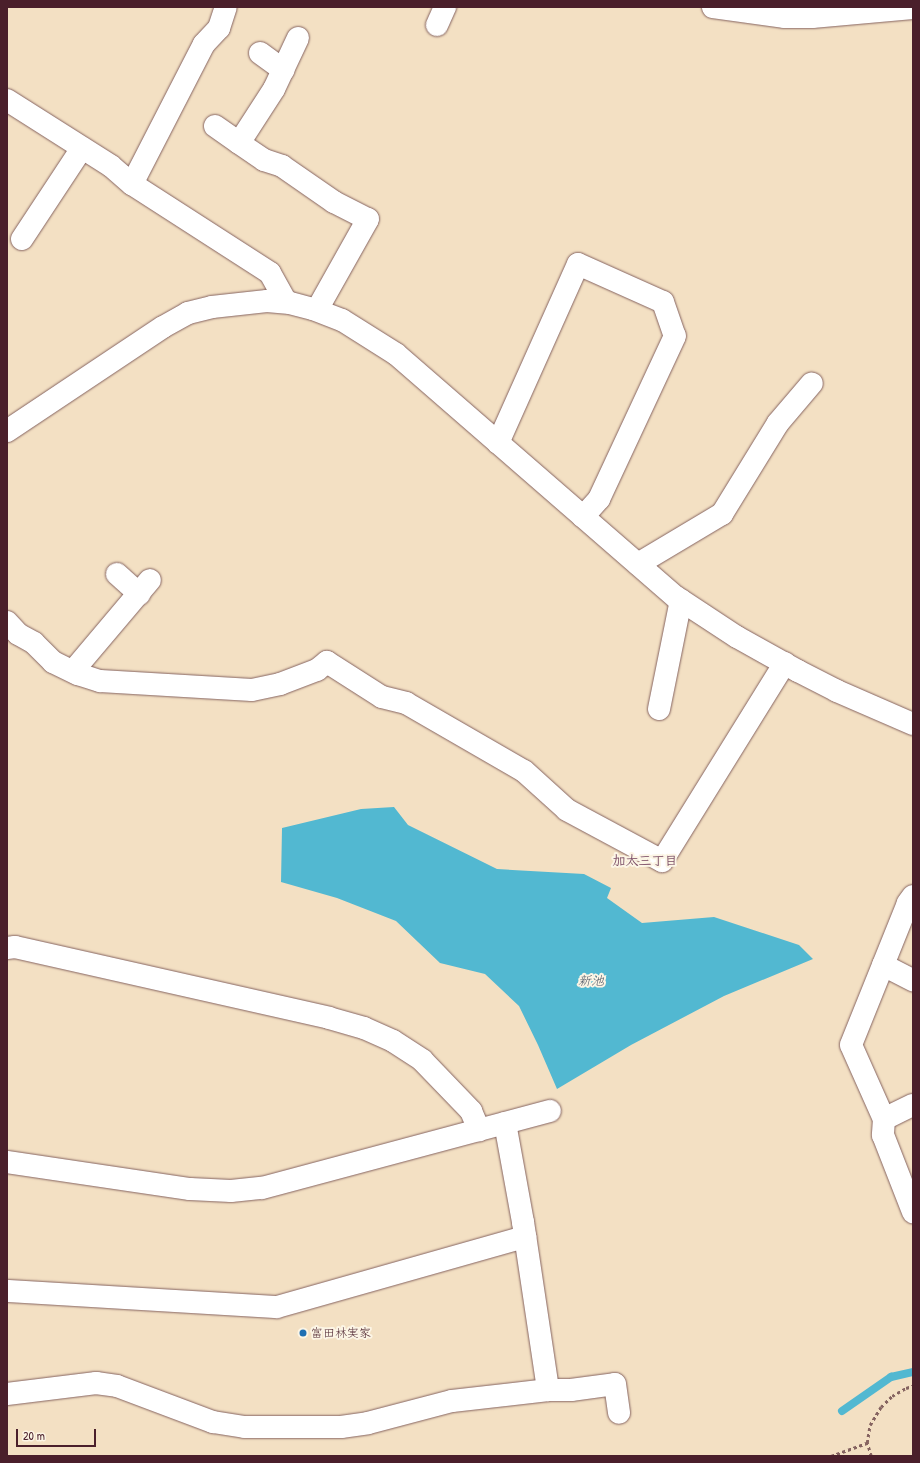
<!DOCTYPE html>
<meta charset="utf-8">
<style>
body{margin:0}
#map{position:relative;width:920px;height:1463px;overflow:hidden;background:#f3e0c3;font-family:"Patrick Hand","Klee One",sans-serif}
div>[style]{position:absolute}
.water>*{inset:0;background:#52b8d1}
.stream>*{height:8px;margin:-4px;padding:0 4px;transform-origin:4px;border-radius:4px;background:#52b8d1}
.path>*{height:2.5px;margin-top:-1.25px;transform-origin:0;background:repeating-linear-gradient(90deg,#856360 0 3px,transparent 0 6px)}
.roads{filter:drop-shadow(0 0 1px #856360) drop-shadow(0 0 1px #856360)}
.minor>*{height:22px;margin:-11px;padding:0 11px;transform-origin:11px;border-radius:11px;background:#fff}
.dots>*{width:11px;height:11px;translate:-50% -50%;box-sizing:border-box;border:2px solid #fcf5e5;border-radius:50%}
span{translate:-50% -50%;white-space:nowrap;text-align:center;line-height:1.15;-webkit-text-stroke:4px #fcf5e5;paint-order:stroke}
.poi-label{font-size:12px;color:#4a1f2b}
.left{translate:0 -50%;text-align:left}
.neighbourhood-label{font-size:13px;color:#7a4c65;font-weight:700}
.water-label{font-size:13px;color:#4d5565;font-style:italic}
.frame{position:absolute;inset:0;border:8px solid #4a1f2b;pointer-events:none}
.scale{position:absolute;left:16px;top:1429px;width:80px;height:18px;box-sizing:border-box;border:2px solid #4a1f2b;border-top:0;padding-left:5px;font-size:12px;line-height:14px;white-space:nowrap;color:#4a1f2b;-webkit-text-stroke:3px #fcf5e5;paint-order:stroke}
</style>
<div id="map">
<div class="water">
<div style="clip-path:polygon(394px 807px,408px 825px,497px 869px,584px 874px,611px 888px,607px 898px,642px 923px,714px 917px,799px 945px,813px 959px,724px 996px,631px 1045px,557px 1089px,538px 1045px,519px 1006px,485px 974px,440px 963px,396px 921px,337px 898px,281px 882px,282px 828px,361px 809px)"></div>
</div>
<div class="stream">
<div style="left:842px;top:1411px;width:60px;rotate:-34.8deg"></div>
<div style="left:891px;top:1377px;width:23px;rotate:-13deg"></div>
</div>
<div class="path">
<div style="left:831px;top:1456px;width:38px;rotate:-20deg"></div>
<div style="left:871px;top:1456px;width:14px;rotate:-107deg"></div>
<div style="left:867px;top:1443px;width:18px;rotate:-81deg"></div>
<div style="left:870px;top:1425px;width:21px;rotate:-59deg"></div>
<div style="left:881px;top:1407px;width:16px;rotate:-45deg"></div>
<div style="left:892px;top:1396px;width:16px;rotate:-30deg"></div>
<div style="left:906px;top:1388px;width:7px;rotate:-16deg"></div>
</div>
<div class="roads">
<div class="minor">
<div style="left:713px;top:7px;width:73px;rotate:7.9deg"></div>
<div style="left:785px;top:17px;width:27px"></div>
<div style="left:812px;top:17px;width:101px;rotate:-5.1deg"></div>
<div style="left:437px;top:25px;width:20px;rotate:-66deg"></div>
<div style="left:298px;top:38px;width:56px;rotate:115.2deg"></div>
<div style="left:274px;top:89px;width:64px;rotate:122.9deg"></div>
<div style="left:239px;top:143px;width:30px;rotate:34deg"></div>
<div style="left:264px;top:160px;width:19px;rotate:18deg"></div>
<div style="left:282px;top:166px;width:63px;rotate:34.7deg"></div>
<div style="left:334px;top:202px;width:38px;rotate:27deg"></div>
<div style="left:368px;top:219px;width:104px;rotate:119.3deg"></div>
<div style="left:260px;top:53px;width:29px;rotate:36deg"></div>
<div style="left:7px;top:100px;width:123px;rotate:32.4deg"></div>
<div style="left:111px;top:166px;width:28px;rotate:41deg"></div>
<div style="left:132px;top:184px;width:164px;rotate:32.8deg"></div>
<div style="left:270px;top:273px;width:33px;rotate:61deg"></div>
<div style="left:215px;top:126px;width:29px;rotate:35deg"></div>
<div style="left:132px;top:184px;width:157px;rotate:-62.8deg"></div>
<div style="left:204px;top:44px;width:22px;rotate:-47deg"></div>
<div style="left:219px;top:28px;width:22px;rotate:-72deg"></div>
<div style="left:22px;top:239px;width:109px;rotate:-56.6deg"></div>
<div style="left:7px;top:431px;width:187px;rotate:-33.7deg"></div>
<div style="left:163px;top:327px;width:29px;rotate:-29deg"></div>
<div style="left:188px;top:313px;width:25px;rotate:-14deg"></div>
<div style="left:212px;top:307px;width:55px;rotate:-6.2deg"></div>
<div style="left:267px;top:301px;width:23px;rotate:5deg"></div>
<div style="left:290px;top:303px;width:24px;rotate:15deg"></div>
<div style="left:313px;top:309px;width:31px;rotate:21deg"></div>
<div style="left:342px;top:320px;width:64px;rotate:32.2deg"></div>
<div style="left:396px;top:354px;width:371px;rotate:41deg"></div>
<div style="left:676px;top:597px;width:73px;rotate:33.3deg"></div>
<div style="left:737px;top:637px;width:70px;rotate:29.1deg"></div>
<div style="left:798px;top:671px;width:44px;rotate:27.1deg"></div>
<div style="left:837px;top:691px;width:83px;rotate:23.5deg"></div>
<div style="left:498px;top:443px;width:196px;rotate:-65.9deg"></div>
<div style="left:578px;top:264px;width:93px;rotate:24.1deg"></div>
<div style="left:663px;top:302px;width:36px;rotate:71deg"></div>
<div style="left:675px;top:336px;width:180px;rotate:115deg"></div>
<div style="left:599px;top:499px;width:24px;rotate:132deg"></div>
<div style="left:638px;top:564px;width:98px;rotate:-30.8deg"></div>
<div style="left:722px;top:514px;width:107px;rotate:-58.4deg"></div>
<div style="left:778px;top:423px;width:52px;rotate:-49.6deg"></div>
<div style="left:117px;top:574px;width:30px;rotate:42deg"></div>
<div style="left:7px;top:622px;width:16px;rotate:47deg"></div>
<div style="left:18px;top:634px;width:18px;rotate:29deg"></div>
<div style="left:34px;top:643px;width:27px;rotate:45deg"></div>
<div style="left:53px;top:662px;width:28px;rotate:26deg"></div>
<div style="left:78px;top:674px;width:23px;rotate:18deg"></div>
<div style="left:100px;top:681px;width:152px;rotate:3.4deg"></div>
<div style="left:252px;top:690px;width:29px;rotate:-12deg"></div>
<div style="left:280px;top:684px;width:40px;rotate:-21deg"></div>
<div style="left:317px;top:670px;width:13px;rotate:-39deg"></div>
<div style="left:327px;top:662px;width:65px;rotate:32.5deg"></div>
<div style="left:382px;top:697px;width:25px;rotate:14deg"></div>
<div style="left:406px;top:703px;width:136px;rotate:30deg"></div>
<div style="left:524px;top:771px;width:58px;rotate:42.2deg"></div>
<div style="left:567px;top:810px;width:108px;rotate:28.2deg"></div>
<div style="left:662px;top:861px;width:233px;rotate:-58.2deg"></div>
<div style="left:73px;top:671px;width:119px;rotate:-49.8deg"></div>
<div style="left:659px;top:709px;width:111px;rotate:-78.6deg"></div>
<div style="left:913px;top:896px;width:9px;rotate:126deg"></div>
<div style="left:908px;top:903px;width:153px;rotate:111.9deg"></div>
<div style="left:851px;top:1045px;width:81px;rotate:66deg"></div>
<div style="left:884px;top:1119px;width:32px;rotate:-26deg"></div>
<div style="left:7px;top:948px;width:8px;rotate:-7deg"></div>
<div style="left:15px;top:947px;width:322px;rotate:12.7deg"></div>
<div style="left:329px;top:1018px;width:36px;rotate:16deg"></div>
<div style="left:364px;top:1028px;width:32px;rotate:24deg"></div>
<div style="left:393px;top:1041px;width:35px;rotate:33deg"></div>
<div style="left:422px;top:1060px;width:71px;rotate:46.1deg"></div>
<div style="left:471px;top:1111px;width:21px;rotate:67deg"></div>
<div style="left:883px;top:965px;width:34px;rotate:27deg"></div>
<div style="left:884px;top:1119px;width:16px;rotate:94deg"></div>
<div style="left:883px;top:1135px;width:83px;rotate:68.7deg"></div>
<div style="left:505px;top:1123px;width:101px;rotate:79.7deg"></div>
<div style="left:523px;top:1222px;width:170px;rotate:81.5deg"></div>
<div style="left:7px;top:1162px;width:185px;rotate:8.4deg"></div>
<div style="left:190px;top:1189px;width:41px;rotate:2.8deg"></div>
<div style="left:231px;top:1191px;width:31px;rotate:-6deg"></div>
<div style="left:262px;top:1188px;width:298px;rotate:-15deg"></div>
<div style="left:7px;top:1291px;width:270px;rotate:3.4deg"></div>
<div style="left:277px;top:1307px;width:258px;rotate:-15.8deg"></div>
<div style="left:7px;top:1394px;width:90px;rotate:-7deg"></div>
<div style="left:96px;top:1383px;width:21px;rotate:8deg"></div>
<div style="left:117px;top:1386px;width:103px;rotate:20.6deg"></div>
<div style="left:213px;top:1422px;width:32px;rotate:9deg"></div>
<div style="left:245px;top:1427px;width:96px"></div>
<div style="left:341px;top:1427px;width:27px;rotate:-8deg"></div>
<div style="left:368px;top:1423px;width:87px;rotate:-14.7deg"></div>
<div style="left:452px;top:1401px;width:97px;rotate:-6.5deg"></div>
<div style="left:548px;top:1390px;width:23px"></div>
<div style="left:571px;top:1390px;width:44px;rotate:-7.8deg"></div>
<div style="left:615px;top:1384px;width:29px;rotate:82deg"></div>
</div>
</div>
<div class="dots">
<div style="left:303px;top:1333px;background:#1f6fb2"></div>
</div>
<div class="poi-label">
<span class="left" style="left:311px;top:1333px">富田林実家</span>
</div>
<div class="neighbourhood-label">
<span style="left:645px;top:860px">加太三丁目</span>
</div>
<div class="water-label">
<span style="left:591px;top:980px">新池</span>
</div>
<div class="frame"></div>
<div class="scale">20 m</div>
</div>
